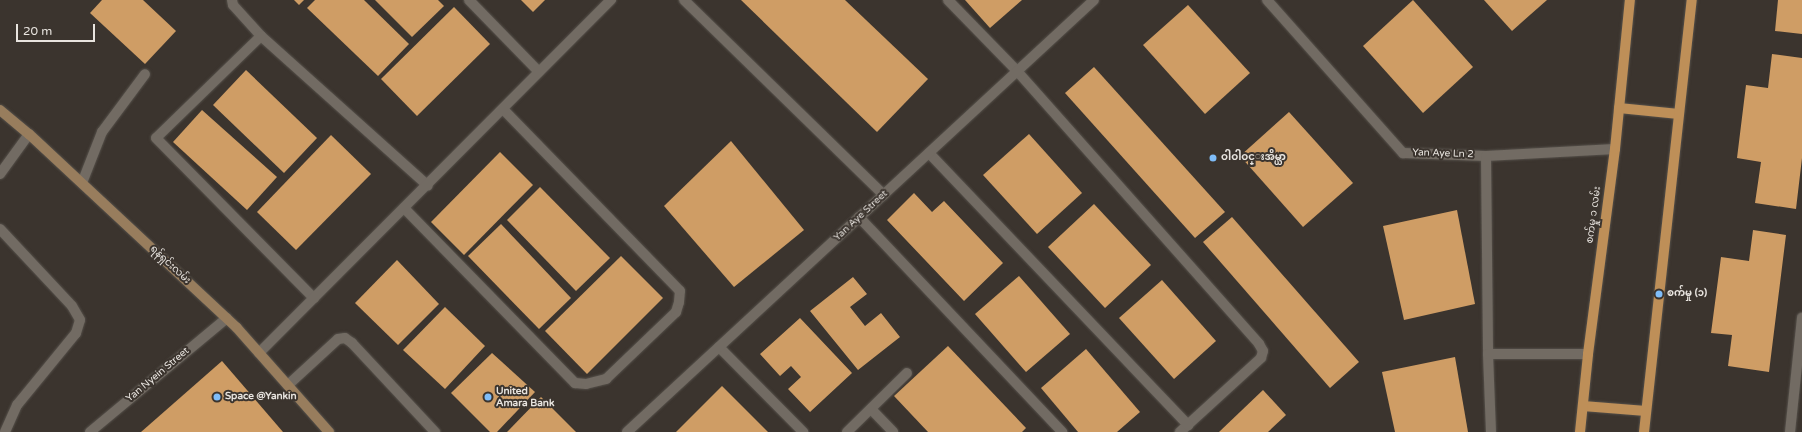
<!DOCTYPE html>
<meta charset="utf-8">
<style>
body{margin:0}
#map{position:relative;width:1802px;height:432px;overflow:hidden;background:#3b342e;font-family:"Varela Round","Noto Sans Myanmar",sans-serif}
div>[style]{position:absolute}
.building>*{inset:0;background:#cf9d65}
.roads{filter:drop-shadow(0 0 1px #55504a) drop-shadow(0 0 1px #55504a)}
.service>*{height:10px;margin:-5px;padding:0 5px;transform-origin:5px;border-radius:5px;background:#726b63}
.minor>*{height:10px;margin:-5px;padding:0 5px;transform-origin:5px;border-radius:5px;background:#726b63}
.secondary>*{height:10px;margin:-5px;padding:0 5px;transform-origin:5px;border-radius:5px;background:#987d5d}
.primary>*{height:10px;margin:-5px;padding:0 5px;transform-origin:5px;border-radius:5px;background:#be8f58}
.dots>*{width:11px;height:11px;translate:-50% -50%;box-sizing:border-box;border:2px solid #3b342e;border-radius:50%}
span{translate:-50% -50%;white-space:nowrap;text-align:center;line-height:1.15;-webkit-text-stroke:4px #3b342e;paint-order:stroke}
.street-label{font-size:10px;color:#e8e4df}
.poi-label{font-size:10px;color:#e8e4df;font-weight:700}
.left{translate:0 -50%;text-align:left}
.scale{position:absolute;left:16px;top:24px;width:79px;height:18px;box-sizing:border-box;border:2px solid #e8e4df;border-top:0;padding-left:5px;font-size:12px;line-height:14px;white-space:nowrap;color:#e8e4df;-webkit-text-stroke:3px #3b342e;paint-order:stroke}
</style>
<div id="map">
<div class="building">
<div style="clip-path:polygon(102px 0,143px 0,176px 31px,145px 64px,90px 13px)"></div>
<div style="clip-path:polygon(294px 0,304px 0,299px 5px)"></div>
<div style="clip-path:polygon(315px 0,364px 0,409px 44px,378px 76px,307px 8px)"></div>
<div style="clip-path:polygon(375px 0,438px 0,444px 6px,412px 37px)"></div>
<div style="clip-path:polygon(521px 0,545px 0,533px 12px)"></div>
<div style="clip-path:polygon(741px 0,845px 0,928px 79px,877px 132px)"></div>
<div style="clip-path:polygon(965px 0,1022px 0,990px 28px)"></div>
<div style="clip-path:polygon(1413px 0,1473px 67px,1423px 113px,1363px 46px)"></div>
<div style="clip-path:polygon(1484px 0,1547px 0,1512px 31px)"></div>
<div style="clip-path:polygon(1778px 0,1802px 0,1802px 34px,1775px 31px)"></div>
<div style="clip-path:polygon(1188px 5px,1250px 73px,1205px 114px,1143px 45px)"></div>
<div style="clip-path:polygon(454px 7px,490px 44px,417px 116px,381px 79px)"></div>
<div style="clip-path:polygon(1772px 54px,1802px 58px,1802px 158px,1796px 209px,1755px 203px,1761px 162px,1737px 158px,1746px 85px,1768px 88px)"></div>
<div style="clip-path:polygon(1094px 67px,1225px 212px,1195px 238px,1065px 93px)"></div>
<div style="clip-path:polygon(246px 70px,317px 138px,284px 173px,213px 105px)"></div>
<div style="clip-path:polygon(202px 110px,277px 177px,247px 210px,173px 142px)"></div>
<div style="clip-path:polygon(1289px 112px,1353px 183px,1303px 227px,1240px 156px)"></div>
<div style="clip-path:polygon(1029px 134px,1082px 193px,1037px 234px,983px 175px)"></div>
<div style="clip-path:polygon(331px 135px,371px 174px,296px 250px,257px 212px)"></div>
<div style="clip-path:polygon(731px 141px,804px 230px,734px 287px,664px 206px)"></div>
<div style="clip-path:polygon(500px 152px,533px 185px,464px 255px,431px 222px)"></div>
<div style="clip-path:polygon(540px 187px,610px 258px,576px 291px,507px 220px)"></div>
<div style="clip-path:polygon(914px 193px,932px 212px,944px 201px,1003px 263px,964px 301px,887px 220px)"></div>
<div style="clip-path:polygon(1094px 204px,1151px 265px,1105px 308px,1048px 247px)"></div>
<div style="clip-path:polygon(1457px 210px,1475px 304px,1404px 320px,1383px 226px)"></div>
<div style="clip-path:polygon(1232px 217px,1359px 362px,1330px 388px,1203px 242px)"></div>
<div style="clip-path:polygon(501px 224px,571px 298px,539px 329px,468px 256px)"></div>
<div style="clip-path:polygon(1753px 230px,1786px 235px,1769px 372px,1728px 366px,1732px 335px,1711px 333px,1721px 257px,1749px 261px)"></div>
<div style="clip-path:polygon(621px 256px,663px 298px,587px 374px,545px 331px)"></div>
<div style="clip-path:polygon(397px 260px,439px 304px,398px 345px,355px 303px)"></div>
<div style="clip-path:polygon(1019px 276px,1070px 334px,1026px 372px,975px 314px)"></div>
<div style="clip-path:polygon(853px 277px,867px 294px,850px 307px,865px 326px,881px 313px,900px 337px,858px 370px,810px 311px)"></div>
<div style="clip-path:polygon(1162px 280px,1216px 341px,1174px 379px,1119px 318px)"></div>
<div style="clip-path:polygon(445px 307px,485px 346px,445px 389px,403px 350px)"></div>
<div style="clip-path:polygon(800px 318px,852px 373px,810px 412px,788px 389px,801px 377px,791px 366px,780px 376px,760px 354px)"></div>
<div style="clip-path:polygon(948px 346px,1026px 428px,1022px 432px,928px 432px,894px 396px)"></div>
<div style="clip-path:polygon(1086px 349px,1140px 412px,1117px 432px,1078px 432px,1041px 388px)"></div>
<div style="clip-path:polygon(492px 353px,535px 392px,497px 432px,490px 432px,451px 393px)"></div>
<div style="clip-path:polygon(1455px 357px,1468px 432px,1395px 432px,1382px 372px)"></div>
<div style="clip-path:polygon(222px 361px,283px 432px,141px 432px)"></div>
<div style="clip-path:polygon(722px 386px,768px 432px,676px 432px)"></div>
<div style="clip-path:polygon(1263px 390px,1286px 415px,1268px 432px,1219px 432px)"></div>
<div style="clip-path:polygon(541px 397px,576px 432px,507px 432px)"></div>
</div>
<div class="roads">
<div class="service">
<div style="left:232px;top:0;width:5px;rotate:79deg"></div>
<div style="left:233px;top:5px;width:42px;rotate:47.9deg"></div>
<div style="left:261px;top:36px;width:224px;rotate:41.9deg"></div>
<div style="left:469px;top:0;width:100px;rotate:45.8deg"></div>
<div style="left:684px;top:0;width:279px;rotate:44.3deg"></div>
<div style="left:261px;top:36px;width:146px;rotate:135.8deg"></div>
<div style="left:156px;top:138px;width:225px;rotate:45.4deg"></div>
<div style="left:0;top:174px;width:49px;rotate:-54.1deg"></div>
<div style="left:82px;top:183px;width:55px;rotate:-68.6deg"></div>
<div style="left:102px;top:132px;width:72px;rotate:-53.4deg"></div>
<div style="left:404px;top:208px;width:245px;rotate:45.7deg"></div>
<div style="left:575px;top:383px;width:11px;rotate:5deg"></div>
<div style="left:586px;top:384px;width:21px;rotate:-14deg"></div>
<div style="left:606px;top:379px;width:97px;rotate:-43.7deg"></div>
<div style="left:676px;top:312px;width:10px;rotate:-73deg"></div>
<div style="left:679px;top:302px;width:11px;rotate:-85deg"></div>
<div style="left:680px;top:291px;width:254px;rotate:-134.2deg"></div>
<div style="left:0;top:229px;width:105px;rotate:46.9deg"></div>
<div style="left:72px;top:306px;width:16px;rotate:60deg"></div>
<div style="left:80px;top:320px;width:14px;rotate:107deg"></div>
<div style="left:76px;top:333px;width:93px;rotate:129.3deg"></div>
<div style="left:17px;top:405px;width:30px;rotate:114deg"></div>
<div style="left:719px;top:347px;width:120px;rotate:45.3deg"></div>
<div style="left:259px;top:353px;width:499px;rotate:-45.1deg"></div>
<div style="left:871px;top:409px;width:32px;rotate:46deg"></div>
<div style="left:847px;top:432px;width:84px;rotate:-44.5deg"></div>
</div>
<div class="minor">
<div style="left:948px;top:0;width:99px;rotate:45.8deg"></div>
<div style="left:1017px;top:71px;width:365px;rotate:48.4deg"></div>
<div style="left:1259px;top:344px;width:8px;rotate:60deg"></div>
<div style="left:1263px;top:351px;width:7px;rotate:106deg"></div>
<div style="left:1261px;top:358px;width:110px;rotate:137.6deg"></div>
<div style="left:1267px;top:0;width:205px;rotate:48.4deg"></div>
<div style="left:1403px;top:153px;width:83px;rotate:2.1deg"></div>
<div style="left:1486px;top:156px;width:129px;rotate:-3.1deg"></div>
<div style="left:929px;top:153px;width:376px;rotate:46.4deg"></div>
<div style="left:1486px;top:156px;width:198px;rotate:89.4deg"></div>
<div style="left:1488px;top:354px;width:78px;rotate:87.8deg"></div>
<div style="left:859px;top:217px;width:296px;rotate:46.6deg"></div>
<div style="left:1488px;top:354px;width:100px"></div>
<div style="left:288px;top:385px;width:68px;rotate:-42.6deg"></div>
<div style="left:338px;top:339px;width:7px;rotate:-8deg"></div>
<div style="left:345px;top:338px;width:9px;rotate:36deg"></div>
<div style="left:352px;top:343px;width:122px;rotate:47deg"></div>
<div style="left:90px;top:432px;width:178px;rotate:-39.8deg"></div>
<div style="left:627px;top:432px;width:636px;rotate:-42.77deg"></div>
<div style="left:1790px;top:432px;width:115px;rotate:-84deg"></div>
</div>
<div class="secondary">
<div style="left:0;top:110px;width:38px;rotate:40deg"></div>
<div style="left:29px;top:134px;width:284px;rotate:43deg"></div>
<div style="left:237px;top:328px;width:139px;rotate:48.5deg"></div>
</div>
<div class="primary">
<div style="left:1619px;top:108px;width:60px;rotate:5.7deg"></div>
<div style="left:1583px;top:406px;width:63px;rotate:4.5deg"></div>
<div style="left:1580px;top:432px;width:78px;rotate:-84.1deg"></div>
<div style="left:1588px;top:354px;width:207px;rotate:-82.5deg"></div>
<div style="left:1615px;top:149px;width:150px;rotate:-84.3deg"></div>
<div style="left:1644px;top:432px;width:435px;rotate:-83.7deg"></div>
</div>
</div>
<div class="dots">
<div style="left:1213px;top:158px;background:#7fbdf9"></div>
<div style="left:1659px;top:294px;background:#7fbdf9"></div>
<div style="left:217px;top:397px;background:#7fbdf9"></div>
<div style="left:488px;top:397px;background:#7fbdf9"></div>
</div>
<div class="street-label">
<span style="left:1443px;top:154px;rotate:2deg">Yan Aye Ln 2</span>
<span style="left:1594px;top:215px;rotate:-82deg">စက်မှု ၁ လမ်း</span>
<span style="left:861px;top:216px;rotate:-43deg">Yan Aye Street</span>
<span style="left:170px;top:265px;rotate:43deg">ရန်ရှင်းလမ်း</span>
<span style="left:158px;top:375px;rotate:-40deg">Yan Nyein Street</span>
</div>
<div class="poi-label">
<span class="left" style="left:1221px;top:158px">ဝါဝါဝင္းအိမ္ယာ</span>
<span class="left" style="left:1667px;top:294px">စက်မှု (၁)</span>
<span class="left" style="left:496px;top:397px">United<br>Amara Bank</span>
<span class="left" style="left:225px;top:397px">Space @Yankin</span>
</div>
<div class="scale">20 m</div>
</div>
